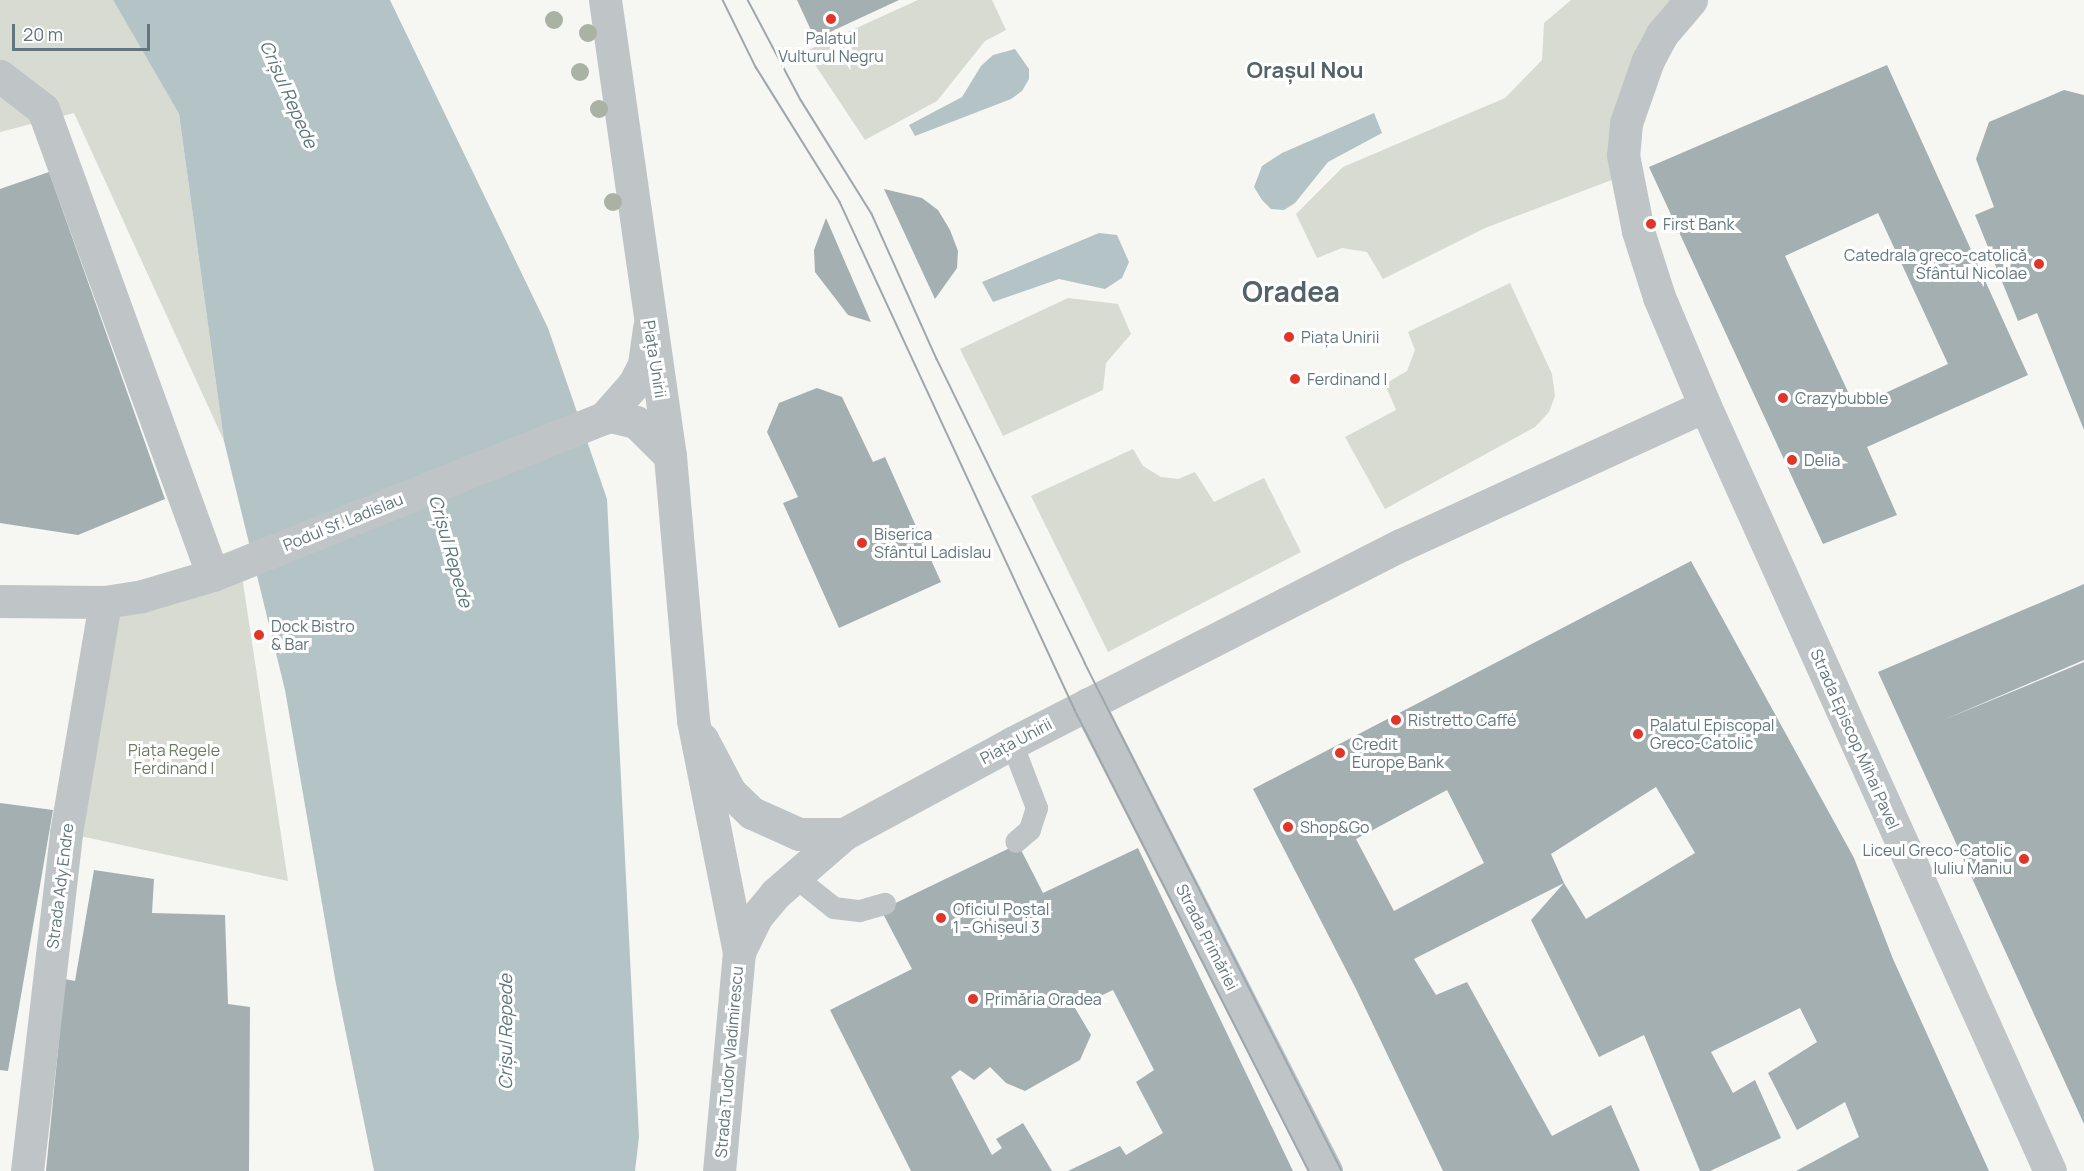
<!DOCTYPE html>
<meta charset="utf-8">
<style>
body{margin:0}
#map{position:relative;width:2084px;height:1171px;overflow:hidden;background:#f6f6f3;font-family:Manrope,sans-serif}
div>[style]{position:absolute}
.green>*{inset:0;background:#d7dbd2}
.water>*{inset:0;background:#b4c4c6}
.building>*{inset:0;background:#a4afb2}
.service>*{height:22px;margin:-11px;padding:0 11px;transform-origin:11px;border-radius:11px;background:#bfc4c7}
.pedestrian>*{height:33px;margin:-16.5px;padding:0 16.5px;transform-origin:16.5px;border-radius:16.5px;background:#bfc4c7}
.minor>*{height:33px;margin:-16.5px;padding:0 16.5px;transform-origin:16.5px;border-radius:16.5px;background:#bfc4c7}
.tertiary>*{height:33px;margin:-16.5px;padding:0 16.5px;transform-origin:16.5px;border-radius:16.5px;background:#bfc4c7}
.tram>*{height:1.5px;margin:-0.75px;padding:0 0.75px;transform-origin:0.75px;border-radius:0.75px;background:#9ea7ab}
.trees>*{width:18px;height:18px;margin:-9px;border-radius:50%;background:#aab2a4}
.dots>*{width:16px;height:16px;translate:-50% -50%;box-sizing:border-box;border:3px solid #fff;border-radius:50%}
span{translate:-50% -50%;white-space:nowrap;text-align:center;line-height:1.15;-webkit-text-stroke:6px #fff;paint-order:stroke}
.poi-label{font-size:16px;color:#61767e}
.left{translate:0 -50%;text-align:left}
.right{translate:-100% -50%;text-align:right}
.street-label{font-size:16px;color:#61767e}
.park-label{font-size:16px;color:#6c7b64}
.water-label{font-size:18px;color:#5c7679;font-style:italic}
.district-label{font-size:22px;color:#536369;font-weight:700}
.town-label{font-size:28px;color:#536369;font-weight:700}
.scale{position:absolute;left:12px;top:24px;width:138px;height:27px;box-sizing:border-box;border:3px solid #61767e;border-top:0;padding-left:8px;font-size:18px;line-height:21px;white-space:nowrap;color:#61767e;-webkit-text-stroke:4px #fff;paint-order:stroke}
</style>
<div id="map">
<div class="green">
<div style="clip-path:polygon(0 0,113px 0,179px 114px,224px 441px,74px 113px,0 132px)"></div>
<div style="clip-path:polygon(918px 0,992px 0,1006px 30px,985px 41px,937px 101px,865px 140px,806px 51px)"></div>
<div style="clip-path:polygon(1571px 0,1691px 0,1679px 13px,1625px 175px,1485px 228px,1383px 279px,1367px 252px,1342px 248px,1317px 258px,1296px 214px,1343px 167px,1505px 98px,1542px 60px,1544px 23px)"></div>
<div style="clip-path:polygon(1510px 283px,1552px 374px,1555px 396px,1549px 412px,1535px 427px,1385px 509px,1345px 437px,1396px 410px,1385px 384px,1407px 371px,1415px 350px,1408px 332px)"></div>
<div style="clip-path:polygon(1068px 298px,1118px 304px,1131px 334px,1106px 363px,1103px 390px,1003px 436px,960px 349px)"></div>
<div style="clip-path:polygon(1133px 449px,1143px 466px,1161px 477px,1178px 479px,1195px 472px,1214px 502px,1264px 478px,1301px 552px,1108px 652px,1031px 496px)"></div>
<div style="clip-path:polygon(240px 563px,288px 881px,66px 833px,105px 602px)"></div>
</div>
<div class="water">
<div style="clip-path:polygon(113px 0,390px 0,548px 328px,607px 499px,639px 1137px,635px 1171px,374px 1171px,336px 984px,285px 690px,224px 441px,179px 114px)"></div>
<div style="clip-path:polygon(1015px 49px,1029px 69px,1029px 79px,1022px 91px,1011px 99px,915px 136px,909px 125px,962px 97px,981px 66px,993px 55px)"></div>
<div style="clip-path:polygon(1374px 113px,1382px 133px,1328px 162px,1295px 203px,1284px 210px,1271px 209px,1262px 200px,1254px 187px,1262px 166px,1282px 153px)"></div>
<div style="clip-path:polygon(1099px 233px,1117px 235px,1129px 262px,1122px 278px,1105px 289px,1059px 279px,993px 302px,982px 282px)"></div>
</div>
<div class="building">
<div style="clip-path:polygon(797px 0,899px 0,815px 39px)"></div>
<div style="clip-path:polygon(evenodd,1887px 65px,2028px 375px,1867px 447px,1897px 515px,1823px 544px,1649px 167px,1887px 65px,1878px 213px,1948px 364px,1855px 407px,1785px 256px,1878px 213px)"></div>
<div style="clip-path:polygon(2064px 90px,2084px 95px,2084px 430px,2037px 313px,2018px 321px,1975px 215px,1994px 207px,1976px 159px,1989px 122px)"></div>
<div style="clip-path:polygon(49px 172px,165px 499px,78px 535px,0 523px,0 189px)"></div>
<div style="clip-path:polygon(884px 189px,922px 198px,938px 210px,950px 230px,958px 251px,957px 268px,935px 299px)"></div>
<div style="clip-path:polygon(826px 218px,871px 322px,848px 315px,815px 272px,814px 250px)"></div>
<div style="clip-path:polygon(817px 388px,842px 397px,873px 462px,885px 457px,941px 582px,839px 628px,783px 503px,798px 497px,767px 432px,779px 403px)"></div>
<div style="clip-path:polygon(evenodd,1691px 561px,1854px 858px,1893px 959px,1989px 1171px,1796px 1171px,1859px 1137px,1845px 1102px,1797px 1130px,1768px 1073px,1817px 1042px,1800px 1008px,1711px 1052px,1733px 1093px,1755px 1080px,1781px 1138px,1710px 1171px,1700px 1171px,1644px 1035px,1599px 1057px,1531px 920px,1564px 883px,1586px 919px,1695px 853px,1656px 787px,1551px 854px,1564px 883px,1414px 959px,1436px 995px,1467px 982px,1552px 1136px,1611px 1105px,1640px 1171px,1443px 1171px,1356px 989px,1253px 789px,1691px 561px,1447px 790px,1484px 863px,1394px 911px,1356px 839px,1447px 790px)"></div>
<div style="clip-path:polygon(2084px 584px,2084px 660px,1941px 721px,2084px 662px,2084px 1124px,1878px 672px)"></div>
<div style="clip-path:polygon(0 803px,53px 810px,8px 1071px,0 1070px)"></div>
<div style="clip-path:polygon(1018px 844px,1043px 893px,1138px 848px,1293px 1171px,1068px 1171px,1120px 1146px,1126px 1155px,1163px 1133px,1136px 1082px,1154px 1070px,1113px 990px,1075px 1008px,1091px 1035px,1080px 1060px,1025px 1091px,1006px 1083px,990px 1067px,974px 1080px,960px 1070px,951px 1077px,992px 1155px,1002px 1148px,996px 1139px,1023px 1123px,1052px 1171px,911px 1171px,830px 1010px,912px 969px,881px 910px)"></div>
<div style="clip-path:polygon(94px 870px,154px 879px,152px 913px,225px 915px,228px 1004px,250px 1007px,249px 1171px,46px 1171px,65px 979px,75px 981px)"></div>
</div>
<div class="service">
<div style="left:1012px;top:743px;width:70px;rotate:69deg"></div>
<div style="left:1037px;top:808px;width:23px;rotate:108deg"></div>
<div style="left:1030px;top:830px;width:18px;rotate:139deg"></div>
<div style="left:794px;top:876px;width:51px;rotate:38.7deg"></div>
<div style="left:834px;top:908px;width:26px;rotate:7deg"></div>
<div style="left:860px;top:911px;width:26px;rotate:-16deg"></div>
</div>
<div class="pedestrian">
<div style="left:0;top:76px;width:54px;rotate:37.5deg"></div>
<div style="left:43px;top:109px;width:496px;rotate:70deg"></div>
</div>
<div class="minor">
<div style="left:1691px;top:0;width:45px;rotate:130.5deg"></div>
<div style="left:1662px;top:34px;width:30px;rotate:118deg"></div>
<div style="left:1648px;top:60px;width:67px;rotate:109.2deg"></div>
<div style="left:1626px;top:123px;width:32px;rotate:95deg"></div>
<div style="left:1623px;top:155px;width:77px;rotate:78.8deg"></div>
<div style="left:1638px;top:231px;width:69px;rotate:72.3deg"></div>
<div style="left:1659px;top:297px;width:118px;rotate:67.1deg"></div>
<div style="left:1705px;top:406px;width:839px;rotate:65.73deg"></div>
<div style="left:610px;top:416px;width:27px;rotate:13deg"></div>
<div style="left:636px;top:422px;width:48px;rotate:45deg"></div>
<div style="left:0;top:601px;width:105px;rotate:0.5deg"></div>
<div style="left:105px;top:602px;width:37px;rotate:-9deg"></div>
<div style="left:142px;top:596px;width:74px;rotate:-16.5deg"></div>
<div style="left:213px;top:575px;width:421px;rotate:-21.9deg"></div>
<div style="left:604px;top:418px;width:45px;rotate:-48.6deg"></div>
<div style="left:634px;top:384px;width:22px;rotate:-63deg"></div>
<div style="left:644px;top:364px;width:37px;rotate:-82deg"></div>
<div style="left:702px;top:739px;width:60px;rotate:62.2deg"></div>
<div style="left:730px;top:792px;width:30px;rotate:44deg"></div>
<div style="left:752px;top:813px;width:51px;rotate:24.1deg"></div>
<div style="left:799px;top:834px;width:45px"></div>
<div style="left:739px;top:952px;width:39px;rotate:-64deg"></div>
<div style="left:756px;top:917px;width:30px;rotate:-50deg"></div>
<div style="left:775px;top:894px;width:91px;rotate:-41deg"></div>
<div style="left:844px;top:834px;width:191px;rotate:-28.4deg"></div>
<div style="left:1012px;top:743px;width:436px;rotate:-27deg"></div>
<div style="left:1401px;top:545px;width:334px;rotate:-24.6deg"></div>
<div style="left:27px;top:1171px;width:340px;rotate:-83.4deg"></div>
<div style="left:66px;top:833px;width:234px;rotate:-80.4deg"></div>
</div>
<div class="tertiary">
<div style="left:605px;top:0;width:461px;rotate:81.9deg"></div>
<div style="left:670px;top:456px;width:265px;rotate:85deg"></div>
<div style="left:693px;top:720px;width:237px;rotate:78.8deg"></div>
<div style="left:739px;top:952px;width:220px;rotate:95.2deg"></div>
<div style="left:1088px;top:704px;width:524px;rotate:62.99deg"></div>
</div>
<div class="tram">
<div style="left:723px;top:0;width:75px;rotate:63.8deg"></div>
<div style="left:756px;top:67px;width:159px;rotate:58.1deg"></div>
<div style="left:840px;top:202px;width:560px;rotate:65.17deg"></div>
<div style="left:1075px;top:710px;width:517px;rotate:63.09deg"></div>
<div style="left:748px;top:0;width:113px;rotate:62.1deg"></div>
<div style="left:801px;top:100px;width:134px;rotate:58.1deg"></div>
<div style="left:872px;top:214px;width:159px;rotate:65.9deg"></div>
<div style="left:937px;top:359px;width:338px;rotate:64deg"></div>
<div style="left:1085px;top:663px;width:569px;rotate:63.16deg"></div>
</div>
<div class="trees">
<div style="left:554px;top:20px"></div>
<div style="left:588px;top:33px"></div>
<div style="left:580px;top:72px"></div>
<div style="left:599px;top:109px"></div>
<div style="left:613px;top:202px"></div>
</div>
<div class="dots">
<div style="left:831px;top:19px;background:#e13528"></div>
<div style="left:1651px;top:224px;background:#e13528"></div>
<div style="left:2039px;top:264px;background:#e13528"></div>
<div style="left:1289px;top:337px;background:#e13528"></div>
<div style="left:1295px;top:379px;background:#e13528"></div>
<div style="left:1783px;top:398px;background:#e13528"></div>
<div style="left:1792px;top:460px;background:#e13528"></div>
<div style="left:862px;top:543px;background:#e13528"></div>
<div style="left:259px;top:635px;background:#e13528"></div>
<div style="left:1396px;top:720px;background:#e13528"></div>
<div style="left:1638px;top:734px;background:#e13528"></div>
<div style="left:1340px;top:753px;background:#e13528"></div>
<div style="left:1288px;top:827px;background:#e13528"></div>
<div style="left:2024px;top:859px;background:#e13528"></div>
<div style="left:941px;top:918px;background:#e13528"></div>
<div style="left:973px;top:999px;background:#e13528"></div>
</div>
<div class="poi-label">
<span style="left:831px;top:47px">Palatul<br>Vulturul Negru</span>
<span class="left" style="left:1663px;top:224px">First Bank</span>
<span class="right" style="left:2027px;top:264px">Catedrala greco-catolică<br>Sfântul Nicolae</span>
<span class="left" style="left:1301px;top:337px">Piața Unirii</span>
<span class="left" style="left:1307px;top:379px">Ferdinand I</span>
<span class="left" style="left:1795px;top:398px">Crazybubble</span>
<span class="left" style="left:1804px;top:460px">Delia</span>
<span class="left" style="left:874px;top:543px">Biserica<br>Sfântul Ladislau</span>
<span class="left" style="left:271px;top:635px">Dock Bistro<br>&amp; Bar</span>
<span class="left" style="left:1408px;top:720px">Ristretto Caffé</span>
<span class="left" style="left:1650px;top:734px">Palatul Episcopal<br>Greco-Catolic</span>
<span class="left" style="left:1352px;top:753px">Credit<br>Europe Bank</span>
<span class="left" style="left:1300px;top:827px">Shop&amp;Go</span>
<span class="right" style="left:2012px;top:859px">Liceul Greco-Catolic<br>Iuliu Maniu</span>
<span class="left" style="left:953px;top:918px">Oficiul Poștal<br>1 - Ghișeul 3</span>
<span class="left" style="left:985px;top:999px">Primăria Oradea</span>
</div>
<div class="street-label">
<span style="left:655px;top:359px;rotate:81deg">Piața Unirii</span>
<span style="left:343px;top:522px;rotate:-22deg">Podul Sf. Ladislau</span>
<span style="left:1855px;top:739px;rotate:66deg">Strada Episcop Mihai Pavel</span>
<span style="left:1016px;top:741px;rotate:-28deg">Piața Unirii</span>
<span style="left:60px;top:886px;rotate:-83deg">Strada Ady Endre</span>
<span style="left:1207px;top:937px;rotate:63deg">Strada Primăriei</span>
<span style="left:729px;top:1062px;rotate:-85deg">Strada Tudor Vladimirescu</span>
</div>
<div class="park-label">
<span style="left:174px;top:759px">Piața Regele<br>Ferdinand I</span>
</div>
<div class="water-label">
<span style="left:289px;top:94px;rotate:66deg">Crișul Repede</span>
<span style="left:451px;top:551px;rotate:74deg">Crișul Repede</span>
<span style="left:505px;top:1032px;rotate:-90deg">Crișul Repede</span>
</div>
<div class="district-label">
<span style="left:1305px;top:71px">Orașul Nou</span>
</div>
<div class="town-label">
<span style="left:1291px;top:291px">Oradea</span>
</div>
<div class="scale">20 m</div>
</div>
